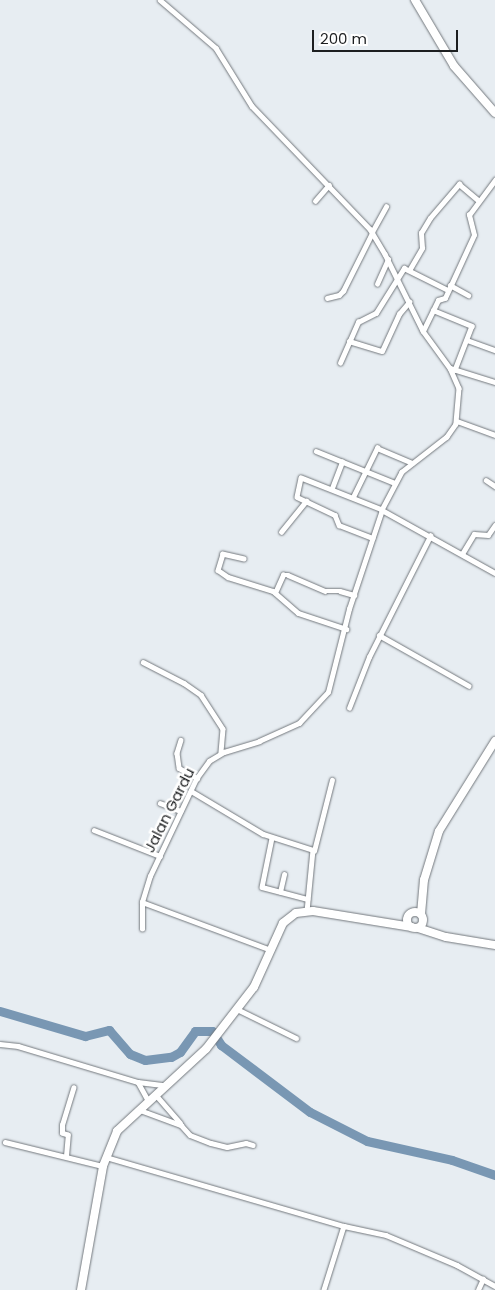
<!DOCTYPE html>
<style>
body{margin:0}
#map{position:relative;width:495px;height:1290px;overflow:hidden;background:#e7edf2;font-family:Poppins,sans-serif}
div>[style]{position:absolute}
.river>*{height:9px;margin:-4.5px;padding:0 4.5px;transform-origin:4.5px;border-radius:4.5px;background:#7997b3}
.roads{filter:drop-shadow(0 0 1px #73787d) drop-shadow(0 0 1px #73787d)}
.street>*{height:4.5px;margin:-2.25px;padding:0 2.25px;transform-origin:2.25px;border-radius:2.25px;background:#fff}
.primary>*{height:8px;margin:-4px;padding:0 4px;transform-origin:4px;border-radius:4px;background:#fff}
.primary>.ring{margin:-4px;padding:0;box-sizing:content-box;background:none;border:8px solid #fff;border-radius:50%}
span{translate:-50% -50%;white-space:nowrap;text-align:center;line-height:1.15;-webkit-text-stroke:5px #fff;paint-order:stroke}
.street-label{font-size:15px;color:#1d1f21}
.scale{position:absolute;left:312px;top:30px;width:146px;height:22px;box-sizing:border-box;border:2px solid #1d1f21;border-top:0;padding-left:6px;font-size:15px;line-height:18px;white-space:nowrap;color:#1d1f21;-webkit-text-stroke:4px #fff;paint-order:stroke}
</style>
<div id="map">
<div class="river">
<div style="left:0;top:1011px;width:89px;rotate:16.4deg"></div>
<div style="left:85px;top:1036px;width:25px;rotate:-14deg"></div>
<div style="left:109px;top:1030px;width:32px;rotate:49deg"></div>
<div style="left:130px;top:1054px;width:16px;rotate:22deg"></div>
<div style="left:145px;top:1060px;width:26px;rotate:-7deg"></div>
<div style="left:171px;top:1057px;width:10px;rotate:-29deg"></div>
<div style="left:180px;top:1052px;width:26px;rotate:-54deg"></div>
<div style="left:195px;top:1031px;width:17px"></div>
<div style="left:212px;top:1031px;width:17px;rotate:57deg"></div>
<div style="left:221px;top:1045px;width:111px;rotate:37deg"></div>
<div style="left:310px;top:1112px;width:64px;rotate:27deg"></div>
<div style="left:367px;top:1141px;width:87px;rotate:12.6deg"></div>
<div style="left:452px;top:1160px;width:46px;rotate:19.2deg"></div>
</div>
<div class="roads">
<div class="street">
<div style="left:160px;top:0;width:74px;rotate:40.6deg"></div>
<div style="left:216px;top:48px;width:68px;rotate:58.2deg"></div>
<div style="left:252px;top:106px;width:170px;rotate:46.2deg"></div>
<div style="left:370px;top:229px;width:29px;rotate:59deg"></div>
<div style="left:385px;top:254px;width:86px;rotate:63.7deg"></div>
<div style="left:423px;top:331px;width:46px;rotate:53.9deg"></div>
<div style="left:450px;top:368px;width:47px;rotate:17.3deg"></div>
<div style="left:315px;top:201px;width:21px;rotate:-49deg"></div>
<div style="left:372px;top:232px;width:29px;rotate:-61deg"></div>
<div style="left:410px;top:269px;width:24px;rotate:-60deg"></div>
<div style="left:422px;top:248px;width:15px;rotate:-94deg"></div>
<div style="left:421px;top:233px;width:17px;rotate:-59deg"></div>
<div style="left:430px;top:218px;width:45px;rotate:-49.5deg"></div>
<div style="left:459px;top:184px;width:26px;rotate:40deg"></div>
<div style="left:377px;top:284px;width:27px;rotate:-66deg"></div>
<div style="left:450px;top:285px;width:21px;rotate:29deg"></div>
<div style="left:327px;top:298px;width:12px;rotate:-14deg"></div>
<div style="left:339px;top:295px;width:6px;rotate:-45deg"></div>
<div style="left:343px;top:291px;width:65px;rotate:-63.4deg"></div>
<div style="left:433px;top:310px;width:42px;rotate:22.3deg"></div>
<div style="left:472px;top:326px;width:47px;rotate:111.1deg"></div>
<div style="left:423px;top:331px;width:34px;rotate:-64deg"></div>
<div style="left:438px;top:300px;width:7px;rotate:-16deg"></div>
<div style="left:445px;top:298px;width:69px;rotate:-65.3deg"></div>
<div style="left:474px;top:235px;width:21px;rotate:-104deg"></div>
<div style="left:469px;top:215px;width:44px;rotate:-53.4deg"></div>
<div style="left:467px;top:340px;width:30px;rotate:20deg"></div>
<div style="left:349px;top:341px;width:34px;rotate:17deg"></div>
<div style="left:382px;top:351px;width:41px;rotate:-65.3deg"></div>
<div style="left:399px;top:314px;width:16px;rotate:-50deg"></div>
<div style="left:340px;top:363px;width:45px;rotate:-66.3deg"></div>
<div style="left:358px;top:322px;width:20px;rotate:-27deg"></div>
<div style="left:376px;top:313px;width:53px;rotate:-58.1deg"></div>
<div style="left:404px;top:268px;width:49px;rotate:26.6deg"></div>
<div style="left:450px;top:368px;width:22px;rotate:66deg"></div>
<div style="left:459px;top:388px;width:36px;rotate:95deg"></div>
<div style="left:456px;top:424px;width:16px;rotate:125deg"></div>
<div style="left:447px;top:437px;width:57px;rotate:142.1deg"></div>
<div style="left:402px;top:472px;width:43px;rotate:117.8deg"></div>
<div style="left:382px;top:510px;width:129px;rotate:29.1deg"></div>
<div style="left:457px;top:421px;width:40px;rotate:20.2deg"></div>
<div style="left:316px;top:451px;width:85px;rotate:22.1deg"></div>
<div style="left:486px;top:480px;width:11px;rotate:34deg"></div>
<div style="left:332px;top:488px;width:28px;rotate:-69deg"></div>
<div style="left:353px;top:497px;width:55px;rotate:-63.9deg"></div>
<div style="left:377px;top:448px;width:38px;rotate:23deg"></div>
<div style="left:281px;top:532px;width:40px;rotate:-51deg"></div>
<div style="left:462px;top:554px;width:23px;rotate:-59deg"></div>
<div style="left:474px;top:534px;width:14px;rotate:4deg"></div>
<div style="left:488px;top:535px;width:12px;rotate:-55deg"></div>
<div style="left:244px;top:559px;width:22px;rotate:-167deg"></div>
<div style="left:223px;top:554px;width:17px;rotate:107deg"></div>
<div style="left:218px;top:570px;width:12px;rotate:35deg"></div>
<div style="left:228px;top:577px;width:47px;rotate:17.3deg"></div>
<div style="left:273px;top:591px;width:33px;rotate:41deg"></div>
<div style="left:298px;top:613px;width:51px;rotate:18.4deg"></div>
<div style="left:275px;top:593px;width:20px;rotate:-66deg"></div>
<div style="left:283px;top:575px;width:5px"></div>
<div style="left:288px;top:575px;width:40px;rotate:23.4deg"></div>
<div style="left:325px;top:591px;width:15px"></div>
<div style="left:340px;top:591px;width:15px;rotate:16deg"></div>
<div style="left:379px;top:635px;width:103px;rotate:29.5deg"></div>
<div style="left:143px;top:662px;width:46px;rotate:27.1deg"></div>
<div style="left:184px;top:683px;width:21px;rotate:35deg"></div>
<div style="left:201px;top:695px;width:40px;rotate:57.1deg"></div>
<div style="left:223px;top:729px;width:24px;rotate:95deg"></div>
<div style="left:349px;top:708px;width:55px;rotate:-68.6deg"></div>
<div style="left:369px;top:657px;width:136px;rotate:-63.2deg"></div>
<div style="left:181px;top:740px;width:14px;rotate:107deg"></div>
<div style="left:177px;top:753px;width:15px;rotate:82deg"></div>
<div style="left:179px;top:768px;width:21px;rotate:29deg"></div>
<div style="left:191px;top:791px;width:84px;rotate:30.8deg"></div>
<div style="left:263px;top:834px;width:52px;rotate:17.7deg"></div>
<div style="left:313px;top:850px;width:61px;rotate:95.6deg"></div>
<div style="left:160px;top:803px;width:22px;rotate:21deg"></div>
<div style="left:94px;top:830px;width:71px;rotate:21.5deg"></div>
<div style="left:272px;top:838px;width:50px;rotate:101.5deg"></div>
<div style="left:262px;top:887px;width:47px;rotate:14.9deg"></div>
<div style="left:314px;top:851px;width:73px;rotate:-75.8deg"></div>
<div style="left:280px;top:892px;width:18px;rotate:-77deg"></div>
<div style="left:142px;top:902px;width:138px;rotate:20.4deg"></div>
<div style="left:142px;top:929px;width:27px;rotate:-90deg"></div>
<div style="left:142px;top:902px;width:27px;rotate:-73deg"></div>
<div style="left:150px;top:876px;width:107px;rotate:-64.6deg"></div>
<div style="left:196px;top:779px;width:22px;rotate:-54deg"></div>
<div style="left:209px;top:761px;width:17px;rotate:-31deg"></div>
<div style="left:224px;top:752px;width:37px;rotate:-17deg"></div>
<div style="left:259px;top:741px;width:44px;rotate:-24.2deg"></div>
<div style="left:299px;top:723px;width:42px;rotate:-46.9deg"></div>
<div style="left:328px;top:692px;width:86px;rotate:-75.8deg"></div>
<div style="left:349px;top:609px;width:104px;rotate:-71.6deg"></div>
<div style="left:382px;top:510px;width:87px;rotate:-158.4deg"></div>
<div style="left:301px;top:478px;width:19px;rotate:102deg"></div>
<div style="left:297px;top:497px;width:42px;rotate:25.3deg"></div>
<div style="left:335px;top:515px;width:11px;rotate:68deg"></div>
<div style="left:339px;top:525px;width:36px;rotate:21deg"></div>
<div style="left:237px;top:1009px;width:66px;rotate:26.2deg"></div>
<div style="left:0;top:1044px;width:18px;rotate:6deg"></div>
<div style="left:18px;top:1046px;width:125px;rotate:16.7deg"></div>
<div style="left:138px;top:1082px;width:26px;rotate:7deg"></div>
<div style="left:138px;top:1082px;width:21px;rotate:61deg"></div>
<div style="left:156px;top:1095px;width:37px;rotate:49deg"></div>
<div style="left:140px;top:1110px;width:44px;rotate:20.1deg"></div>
<div style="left:181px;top:1125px;width:13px;rotate:48deg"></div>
<div style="left:190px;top:1135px;width:22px;rotate:21deg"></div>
<div style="left:211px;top:1143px;width:16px;rotate:14deg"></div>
<div style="left:227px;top:1147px;width:19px;rotate:-12deg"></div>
<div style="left:246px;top:1143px;width:7px;rotate:16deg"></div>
<div style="left:5px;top:1142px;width:101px;rotate:13.8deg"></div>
<div style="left:66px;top:1156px;width:21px;rotate:-85deg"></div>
<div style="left:68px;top:1135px;width:6px;rotate:-162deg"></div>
<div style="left:62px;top:1133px;width:8px;rotate:-90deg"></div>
<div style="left:62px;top:1125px;width:39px;rotate:-73deg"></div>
<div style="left:106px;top:1157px;width:248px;rotate:16.2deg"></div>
<div style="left:344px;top:1226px;width:67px;rotate:107.4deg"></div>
<div style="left:344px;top:1226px;width:43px;rotate:12.1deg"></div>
<div style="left:386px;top:1235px;width:77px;rotate:22.9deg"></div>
<div style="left:457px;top:1265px;width:43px;rotate:28.9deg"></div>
<div style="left:478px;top:1290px;width:12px;rotate:-66deg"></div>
</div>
<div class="primary">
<div style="left:415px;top:0;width:77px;rotate:59.4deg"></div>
<div style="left:454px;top:66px;width:62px;rotate:48.9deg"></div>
<div class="ring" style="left:407px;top:912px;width:8px;height:8px"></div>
<div style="left:421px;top:914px;width:34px;rotate:-85deg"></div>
<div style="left:424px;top:880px;width:51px;rotate:-73deg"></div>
<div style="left:439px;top:831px;width:106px;rotate:-58.1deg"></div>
<div style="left:418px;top:928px;width:29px;rotate:18deg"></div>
<div style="left:446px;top:937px;width:50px;rotate:9.3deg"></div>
<div style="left:81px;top:1290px;width:126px;rotate:-79.9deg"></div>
<div style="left:103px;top:1166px;width:38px;rotate:-68deg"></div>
<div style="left:117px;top:1131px;width:121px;rotate:-42.7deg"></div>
<div style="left:206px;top:1049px;width:78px;rotate:-52.3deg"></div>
<div style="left:254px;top:987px;width:70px;rotate:-65.6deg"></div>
<div style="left:283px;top:923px;width:16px;rotate:-38deg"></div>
<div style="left:296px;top:913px;width:17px;rotate:-7deg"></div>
<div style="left:313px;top:911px;width:100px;rotate:9.2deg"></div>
</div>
</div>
<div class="street-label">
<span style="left:169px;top:810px;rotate:-63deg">Jalan Gardu</span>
</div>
<div class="scale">200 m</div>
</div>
